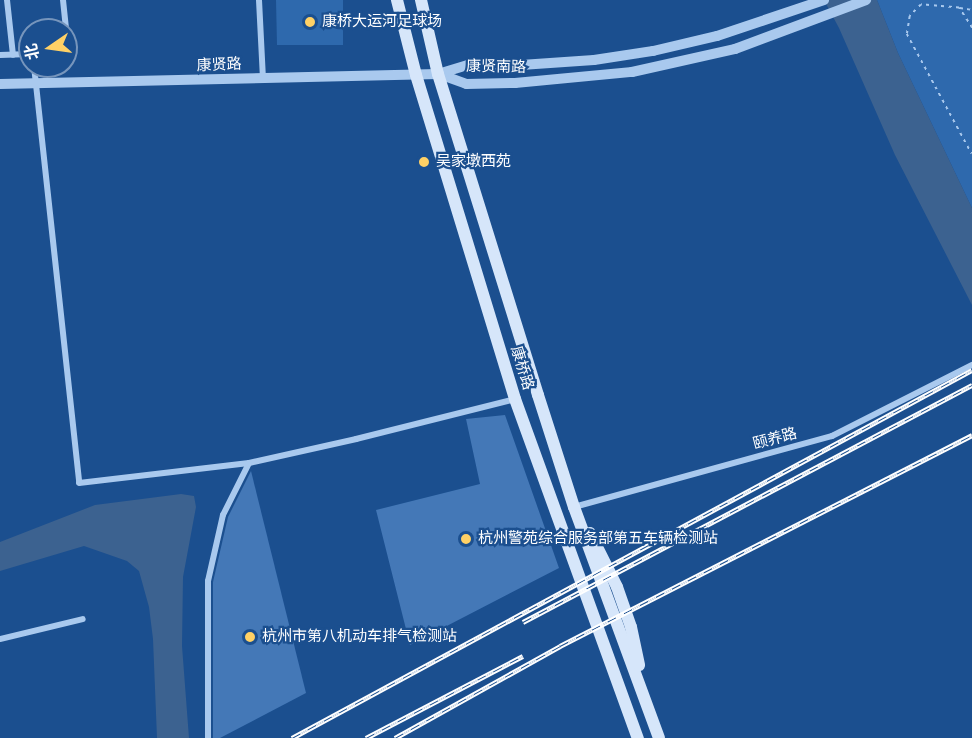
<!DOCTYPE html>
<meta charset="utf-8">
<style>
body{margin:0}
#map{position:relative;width:972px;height:738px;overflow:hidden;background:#1b4f8f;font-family:"Source Sans 3","Noto Sans SC",sans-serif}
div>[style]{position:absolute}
.green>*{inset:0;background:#2e69ad}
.water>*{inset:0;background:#3c6290}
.building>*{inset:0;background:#4478b7}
.path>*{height:1.5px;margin-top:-0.75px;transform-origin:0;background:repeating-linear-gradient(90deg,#a9c9ee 0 3px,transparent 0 7.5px)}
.minor>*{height:6px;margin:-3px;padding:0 3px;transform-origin:3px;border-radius:3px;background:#a9c9ee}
.tertiary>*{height:10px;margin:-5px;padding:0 5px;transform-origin:5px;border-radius:5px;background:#a9c9ee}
.secondary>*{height:12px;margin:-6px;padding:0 6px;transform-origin:6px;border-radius:6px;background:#d6e6fa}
.rail>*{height:5px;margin-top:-2.5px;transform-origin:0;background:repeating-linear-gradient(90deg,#1b4f8f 0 9px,#fff 0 18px);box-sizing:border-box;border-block:2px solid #fff}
.dots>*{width:16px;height:16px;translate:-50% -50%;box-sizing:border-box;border:3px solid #1b4f8f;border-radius:50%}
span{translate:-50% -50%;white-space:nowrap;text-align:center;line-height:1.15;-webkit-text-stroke:4.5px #1b4f8f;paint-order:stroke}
.poi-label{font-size:15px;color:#fff}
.left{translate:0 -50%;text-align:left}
.street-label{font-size:15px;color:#fff}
.north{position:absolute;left:18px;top:18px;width:60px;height:60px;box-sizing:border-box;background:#1b4f8f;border:2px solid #7695bc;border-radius:50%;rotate:257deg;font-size:16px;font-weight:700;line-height:24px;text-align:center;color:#fff}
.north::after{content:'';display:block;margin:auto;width:21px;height:27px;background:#ffd166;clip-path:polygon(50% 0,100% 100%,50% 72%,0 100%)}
</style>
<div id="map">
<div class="green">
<div style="clip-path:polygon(276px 0,343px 0,343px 45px,277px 45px)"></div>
<div style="clip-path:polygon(877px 0,972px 0,972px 208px,898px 53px)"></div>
</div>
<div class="water">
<div style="clip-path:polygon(824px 0,877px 0,898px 53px,972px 208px,972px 305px,895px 155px,839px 28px)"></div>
<div style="clip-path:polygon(181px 494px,194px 496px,196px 507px,183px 577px,182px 646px,189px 738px,157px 738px,153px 639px,149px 607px,139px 571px,127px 561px,84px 546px,0 571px,0 542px,95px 505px)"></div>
</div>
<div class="building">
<div style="clip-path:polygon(505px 415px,559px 568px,410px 645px,376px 510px,480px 484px,466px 419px)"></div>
<div style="clip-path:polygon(251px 471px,306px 693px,220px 738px,213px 738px,213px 582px,228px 517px)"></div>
</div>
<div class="path">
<div style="left:960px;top:8px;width:12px;rotate:9deg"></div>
<div style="left:972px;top:28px;width:24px;rotate:-123deg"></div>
<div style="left:959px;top:8px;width:38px;rotate:-175deg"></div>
<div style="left:921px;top:5px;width:16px;rotate:135deg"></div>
<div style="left:910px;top:16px;width:18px;rotate:99deg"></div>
<div style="left:907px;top:34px;width:136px;rotate:61.6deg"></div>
</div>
<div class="minor">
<div style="left:7px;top:0;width:55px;rotate:83.8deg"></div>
<div style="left:63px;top:0;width:30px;rotate:84deg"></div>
<div style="left:259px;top:0;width:79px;rotate:87.1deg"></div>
<div style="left:66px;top:34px;width:15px;rotate:90deg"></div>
<div style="left:0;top:55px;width:30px;rotate:-2deg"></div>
<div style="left:34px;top:66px;width:419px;rotate:83.8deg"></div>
<div style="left:79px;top:483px;width:171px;rotate:-6.7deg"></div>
<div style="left:249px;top:463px;width:110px;rotate:-12.6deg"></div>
<div style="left:356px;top:439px;width:164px;rotate:-14.1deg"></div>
<div style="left:574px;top:507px;width:268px;rotate:-15.4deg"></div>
<div style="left:832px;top:436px;width:157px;rotate:-26.9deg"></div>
<div style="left:0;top:639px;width:85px;rotate:-13.5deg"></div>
<div style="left:208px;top:738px;width:157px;rotate:-90deg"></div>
<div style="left:208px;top:581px;width:68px;rotate:-77.2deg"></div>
<div style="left:223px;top:515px;width:58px;rotate:-63.4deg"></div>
</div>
<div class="tertiary">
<div style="left:439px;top:74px;width:29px;rotate:20deg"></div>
<div style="left:466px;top:84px;width:49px;rotate:-1.2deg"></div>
<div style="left:515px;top:83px;width:118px;rotate:-5.4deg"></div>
<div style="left:632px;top:72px;width:106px;rotate:-12.6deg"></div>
<div style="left:735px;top:49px;width:140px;rotate:-20.5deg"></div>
<div style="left:0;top:84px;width:438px;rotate:-1.3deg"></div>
<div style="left:438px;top:74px;width:31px;rotate:-17deg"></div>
<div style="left:468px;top:65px;width:53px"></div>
<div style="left:521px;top:65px;width:73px;rotate:-3.9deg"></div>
<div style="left:594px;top:60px;width:60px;rotate:-8.7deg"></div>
<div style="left:653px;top:51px;width:66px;rotate:-13.2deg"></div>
<div style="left:717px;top:36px;width:113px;rotate:-18.6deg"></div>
</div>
<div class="secondary">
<div style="left:397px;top:0;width:77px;rotate:75.8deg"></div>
<div style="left:416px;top:75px;width:339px;rotate:73deg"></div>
<div style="left:515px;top:399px;width:361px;rotate:70.1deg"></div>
<div style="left:421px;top:0;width:76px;rotate:77.1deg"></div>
<div style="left:438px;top:74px;width:336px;rotate:72.7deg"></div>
<div style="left:538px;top:395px;width:118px;rotate:72.2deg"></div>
<div style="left:574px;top:507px;width:246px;rotate:69.8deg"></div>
<div style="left:590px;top:533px;width:60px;rotate:63.4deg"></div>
<div style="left:617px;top:587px;width:42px;rotate:70.7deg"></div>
<div style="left:631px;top:627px;width:39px;rotate:78deg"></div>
</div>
<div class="rail">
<div style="left:523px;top:622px;width:508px;rotate:-27.83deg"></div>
<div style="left:292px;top:738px;width:773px;rotate:-28.42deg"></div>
<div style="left:366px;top:738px;width:177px;rotate:-27.6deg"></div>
<div style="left:395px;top:738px;width:189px;rotate:-29.1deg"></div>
<div style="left:560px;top:646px;width:463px;rotate:-27.1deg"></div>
</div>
<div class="dots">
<div style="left:310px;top:22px;background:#ffd166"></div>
<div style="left:424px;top:162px;background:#ffd166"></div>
<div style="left:466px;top:539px;background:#ffd166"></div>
<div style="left:250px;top:637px;background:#ffd166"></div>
</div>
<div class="poi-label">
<span class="left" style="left:322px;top:22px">康桥大运河足球场</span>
<span class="left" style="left:436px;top:162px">吴家墩西苑</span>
<span class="left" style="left:478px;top:539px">杭州警苑综合服务部第五车辆检测站</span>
<span class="left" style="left:262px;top:637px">杭州市第八机动车排气检测站</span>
</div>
<div class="street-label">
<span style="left:219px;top:65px;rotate:-2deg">康贤路</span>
<span style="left:496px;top:67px;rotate:1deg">康贤南路</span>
<span style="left:522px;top:368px;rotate:73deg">康桥路</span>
<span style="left:775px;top:439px;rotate:-15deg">颐养路</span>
</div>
<div class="north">北</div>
</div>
